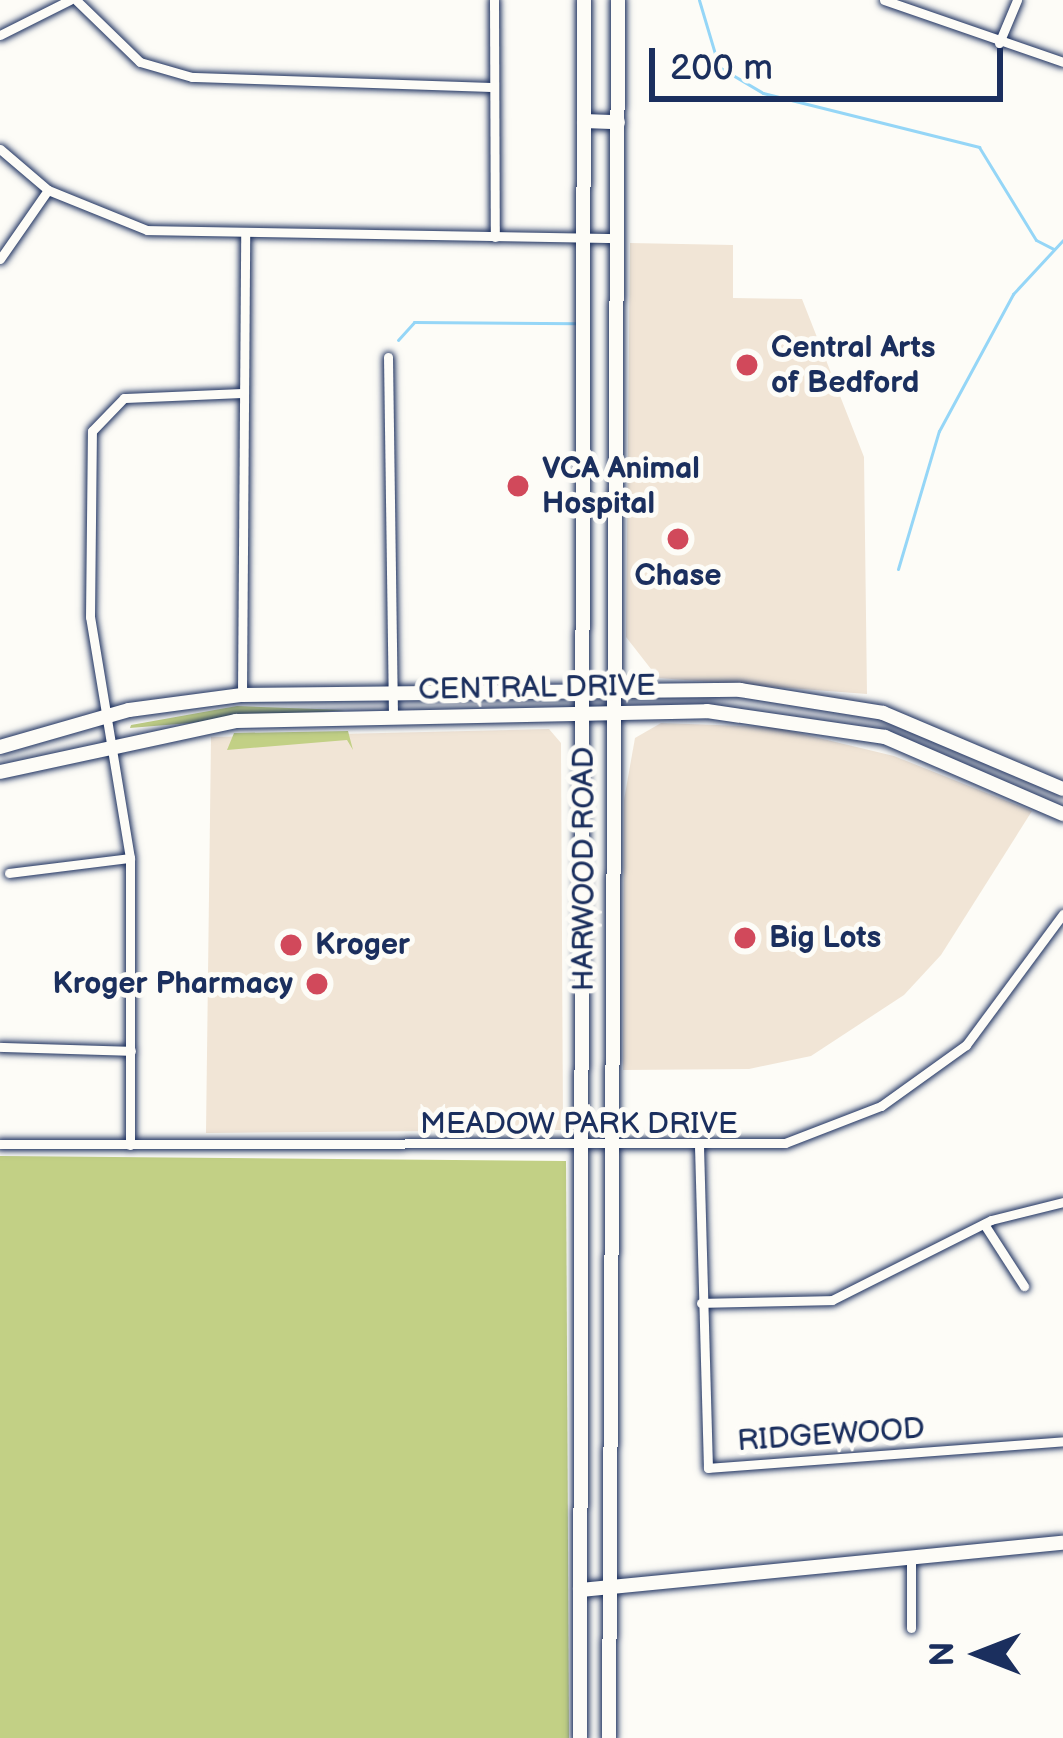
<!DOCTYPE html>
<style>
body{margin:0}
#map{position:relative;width:1063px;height:1738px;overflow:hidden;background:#fdfcf7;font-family:"Balsamiq Sans",sans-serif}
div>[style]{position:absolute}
.built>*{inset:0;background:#f1e5d6}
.green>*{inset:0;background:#c2d085}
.stream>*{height:3px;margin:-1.5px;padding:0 1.5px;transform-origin:1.5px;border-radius:1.5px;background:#95d6f7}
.roads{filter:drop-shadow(0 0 3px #1b2f5e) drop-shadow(0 0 3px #1b2f5e)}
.street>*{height:9px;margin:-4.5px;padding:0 4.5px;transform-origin:4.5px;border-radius:4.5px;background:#fdfcf7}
.secondary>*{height:14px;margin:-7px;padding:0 7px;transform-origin:7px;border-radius:7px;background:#fdfcf7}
.dots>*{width:33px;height:33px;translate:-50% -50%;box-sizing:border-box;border:6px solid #fdfcf7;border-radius:50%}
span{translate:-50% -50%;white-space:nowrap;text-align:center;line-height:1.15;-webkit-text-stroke:10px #fdfcf7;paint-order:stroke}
.poi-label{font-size:30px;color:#1b2f5e;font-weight:700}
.left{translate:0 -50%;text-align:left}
.right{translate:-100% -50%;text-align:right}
.street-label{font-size:30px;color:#1b2f5e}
.north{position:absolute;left:919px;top:1594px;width:120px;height:120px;-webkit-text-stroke:9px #fdfcf7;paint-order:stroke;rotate:270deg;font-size:33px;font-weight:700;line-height:48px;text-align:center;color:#1b2f5e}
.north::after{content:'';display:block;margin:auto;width:42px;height:54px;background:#1b2f5e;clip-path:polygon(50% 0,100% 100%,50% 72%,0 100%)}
.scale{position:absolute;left:649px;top:48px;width:354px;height:54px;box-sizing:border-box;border:6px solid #1b2f5e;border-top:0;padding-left:15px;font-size:36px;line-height:42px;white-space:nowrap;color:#1b2f5e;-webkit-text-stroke:9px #fdfcf7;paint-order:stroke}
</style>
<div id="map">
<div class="built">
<div style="clip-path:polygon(630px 243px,733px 245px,733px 298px,802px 299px,864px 457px,867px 694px,658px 678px,626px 637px)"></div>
<div style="clip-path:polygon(661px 723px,773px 727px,894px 756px,1032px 811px,941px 955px,904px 995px,811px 1056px,749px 1069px,623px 1070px,624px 800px,635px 738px)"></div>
<div style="clip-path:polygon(549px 729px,561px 743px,563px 1130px,206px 1133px,211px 737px)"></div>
</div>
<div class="green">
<div style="clip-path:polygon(237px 706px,345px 710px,130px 728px,131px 725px)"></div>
<div style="clip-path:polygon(234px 733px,348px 731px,353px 750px,347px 740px,227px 750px)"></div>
<div style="clip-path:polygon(0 1156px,566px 1161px,569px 1738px,0 1738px)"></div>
</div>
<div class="stream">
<div style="left:699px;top:0;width:70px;rotate:73.4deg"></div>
<div style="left:719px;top:67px;width:51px;rotate:30.6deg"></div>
<div style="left:763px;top:93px;width:223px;rotate:14deg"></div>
<div style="left:979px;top:147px;width:109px;rotate:58.5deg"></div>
<div style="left:1036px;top:240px;width:20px;rotate:27deg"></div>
<div style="left:398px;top:340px;width:24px;rotate:-48deg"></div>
<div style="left:414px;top:322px;width:163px;rotate:0.4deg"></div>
<div style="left:898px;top:569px;width:144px;rotate:-73.5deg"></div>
<div style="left:939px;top:431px;width:156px;rotate:-61.6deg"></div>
<div style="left:1013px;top:294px;width:74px;rotate:-47.2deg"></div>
</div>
<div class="roads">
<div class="street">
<div style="left:76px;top:0;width:89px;rotate:44.1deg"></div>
<div style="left:140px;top:62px;width:54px;rotate:16.1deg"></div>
<div style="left:192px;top:77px;width:302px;rotate:1.9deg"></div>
<div style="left:494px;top:0;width:237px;rotate:89.8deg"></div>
<div style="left:884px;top:0;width:189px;rotate:19.1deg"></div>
<div style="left:0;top:35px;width:78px;rotate:-26.6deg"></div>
<div style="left:999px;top:43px;width:47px;rotate:-67.3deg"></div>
<div style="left:0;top:149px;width:63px;rotate:40.5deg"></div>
<div style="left:48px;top:190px;width:107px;rotate:22deg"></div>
<div style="left:147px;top:230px;width:470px;rotate:1deg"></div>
<div style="left:0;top:259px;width:84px;rotate:-55.2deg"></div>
<div style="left:388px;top:357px;width:361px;rotate:89.2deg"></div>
<div style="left:242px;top:695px;width:459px;rotate:-89.6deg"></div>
<div style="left:9px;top:873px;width:122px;rotate:-7.1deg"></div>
<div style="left:0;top:1047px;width:131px;rotate:1.7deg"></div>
<div style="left:0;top:1144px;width:785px;rotate:-0.07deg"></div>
<div style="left:785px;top:1143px;width:103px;rotate:-21.1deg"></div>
<div style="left:881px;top:1106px;width:105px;rotate:-35.7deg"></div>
<div style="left:966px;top:1045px;width:163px;rotate:-53.5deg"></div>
<div style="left:130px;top:1145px;width:287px;rotate:-90deg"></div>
<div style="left:130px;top:858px;width:244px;rotate:-99.4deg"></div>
<div style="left:90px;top:617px;width:186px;rotate:-89.4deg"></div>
<div style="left:92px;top:431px;width:46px;rotate:-45.9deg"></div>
<div style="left:124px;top:398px;width:119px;rotate:-2.4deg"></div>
<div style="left:699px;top:1146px;width:322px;rotate:88.4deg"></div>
<div style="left:708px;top:1468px;width:356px;rotate:-4.3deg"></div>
<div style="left:984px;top:1224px;width:74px;rotate:57.2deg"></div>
<div style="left:701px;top:1303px;width:131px;rotate:-1.3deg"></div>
<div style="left:832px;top:1300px;width:178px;rotate:-26.7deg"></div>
<div style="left:991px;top:1220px;width:74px;rotate:-14deg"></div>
<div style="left:911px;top:1559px;width:69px;rotate:90deg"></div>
</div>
<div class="secondary">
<div style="left:584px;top:121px;width:34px;rotate:2deg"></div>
<div style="left:0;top:747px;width:134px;rotate:-16deg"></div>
<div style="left:129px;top:710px;width:114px;rotate:-7.6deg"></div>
<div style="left:242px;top:695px;width:498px;rotate:-0.6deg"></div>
<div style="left:740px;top:690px;width:145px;rotate:9.1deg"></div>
<div style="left:883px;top:713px;width:195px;rotate:22.9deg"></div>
<div style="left:0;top:772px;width:241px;rotate:-12.2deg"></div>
<div style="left:236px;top:721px;width:471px;rotate:-1.2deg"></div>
<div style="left:707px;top:711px;width:180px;rotate:8.3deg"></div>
<div style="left:885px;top:737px;width:194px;rotate:23.4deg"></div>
<div style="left:580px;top:1590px;width:485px;rotate:-5.6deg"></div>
<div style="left:580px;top:1738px;width:1738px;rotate:-89.87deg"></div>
<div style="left:609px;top:1738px;width:1738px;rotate:-89.7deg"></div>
</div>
</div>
<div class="dots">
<div style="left:747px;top:365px;background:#d1495b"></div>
<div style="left:518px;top:486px;background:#d1495b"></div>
<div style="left:678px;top:539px;background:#d1495b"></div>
<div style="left:745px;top:938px;background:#d1495b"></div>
<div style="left:291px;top:945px;background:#d1495b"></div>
<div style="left:317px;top:984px;background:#d1495b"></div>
</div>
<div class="poi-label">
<span class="left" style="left:771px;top:365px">Central Arts<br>of Bedford</span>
<span class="left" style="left:542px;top:486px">VCA Animal<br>Hospital</span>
<span style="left:678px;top:576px">Chase</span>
<span class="left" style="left:769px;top:938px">Big Lots</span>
<span class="left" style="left:315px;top:945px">Kroger</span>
<span class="right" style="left:293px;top:984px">Kroger Pharmacy</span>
</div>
<div class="street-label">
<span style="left:537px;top:688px;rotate:-1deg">CENTRAL DRIVE</span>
<span style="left:584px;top:869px;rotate:-90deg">HARWOOD ROAD</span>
<span style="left:579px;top:1124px">MEADOW PARK DRIVE</span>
<span style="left:831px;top:1435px;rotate:-4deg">RIDGEWOOD</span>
</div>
<div class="north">N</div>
<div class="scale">200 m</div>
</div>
